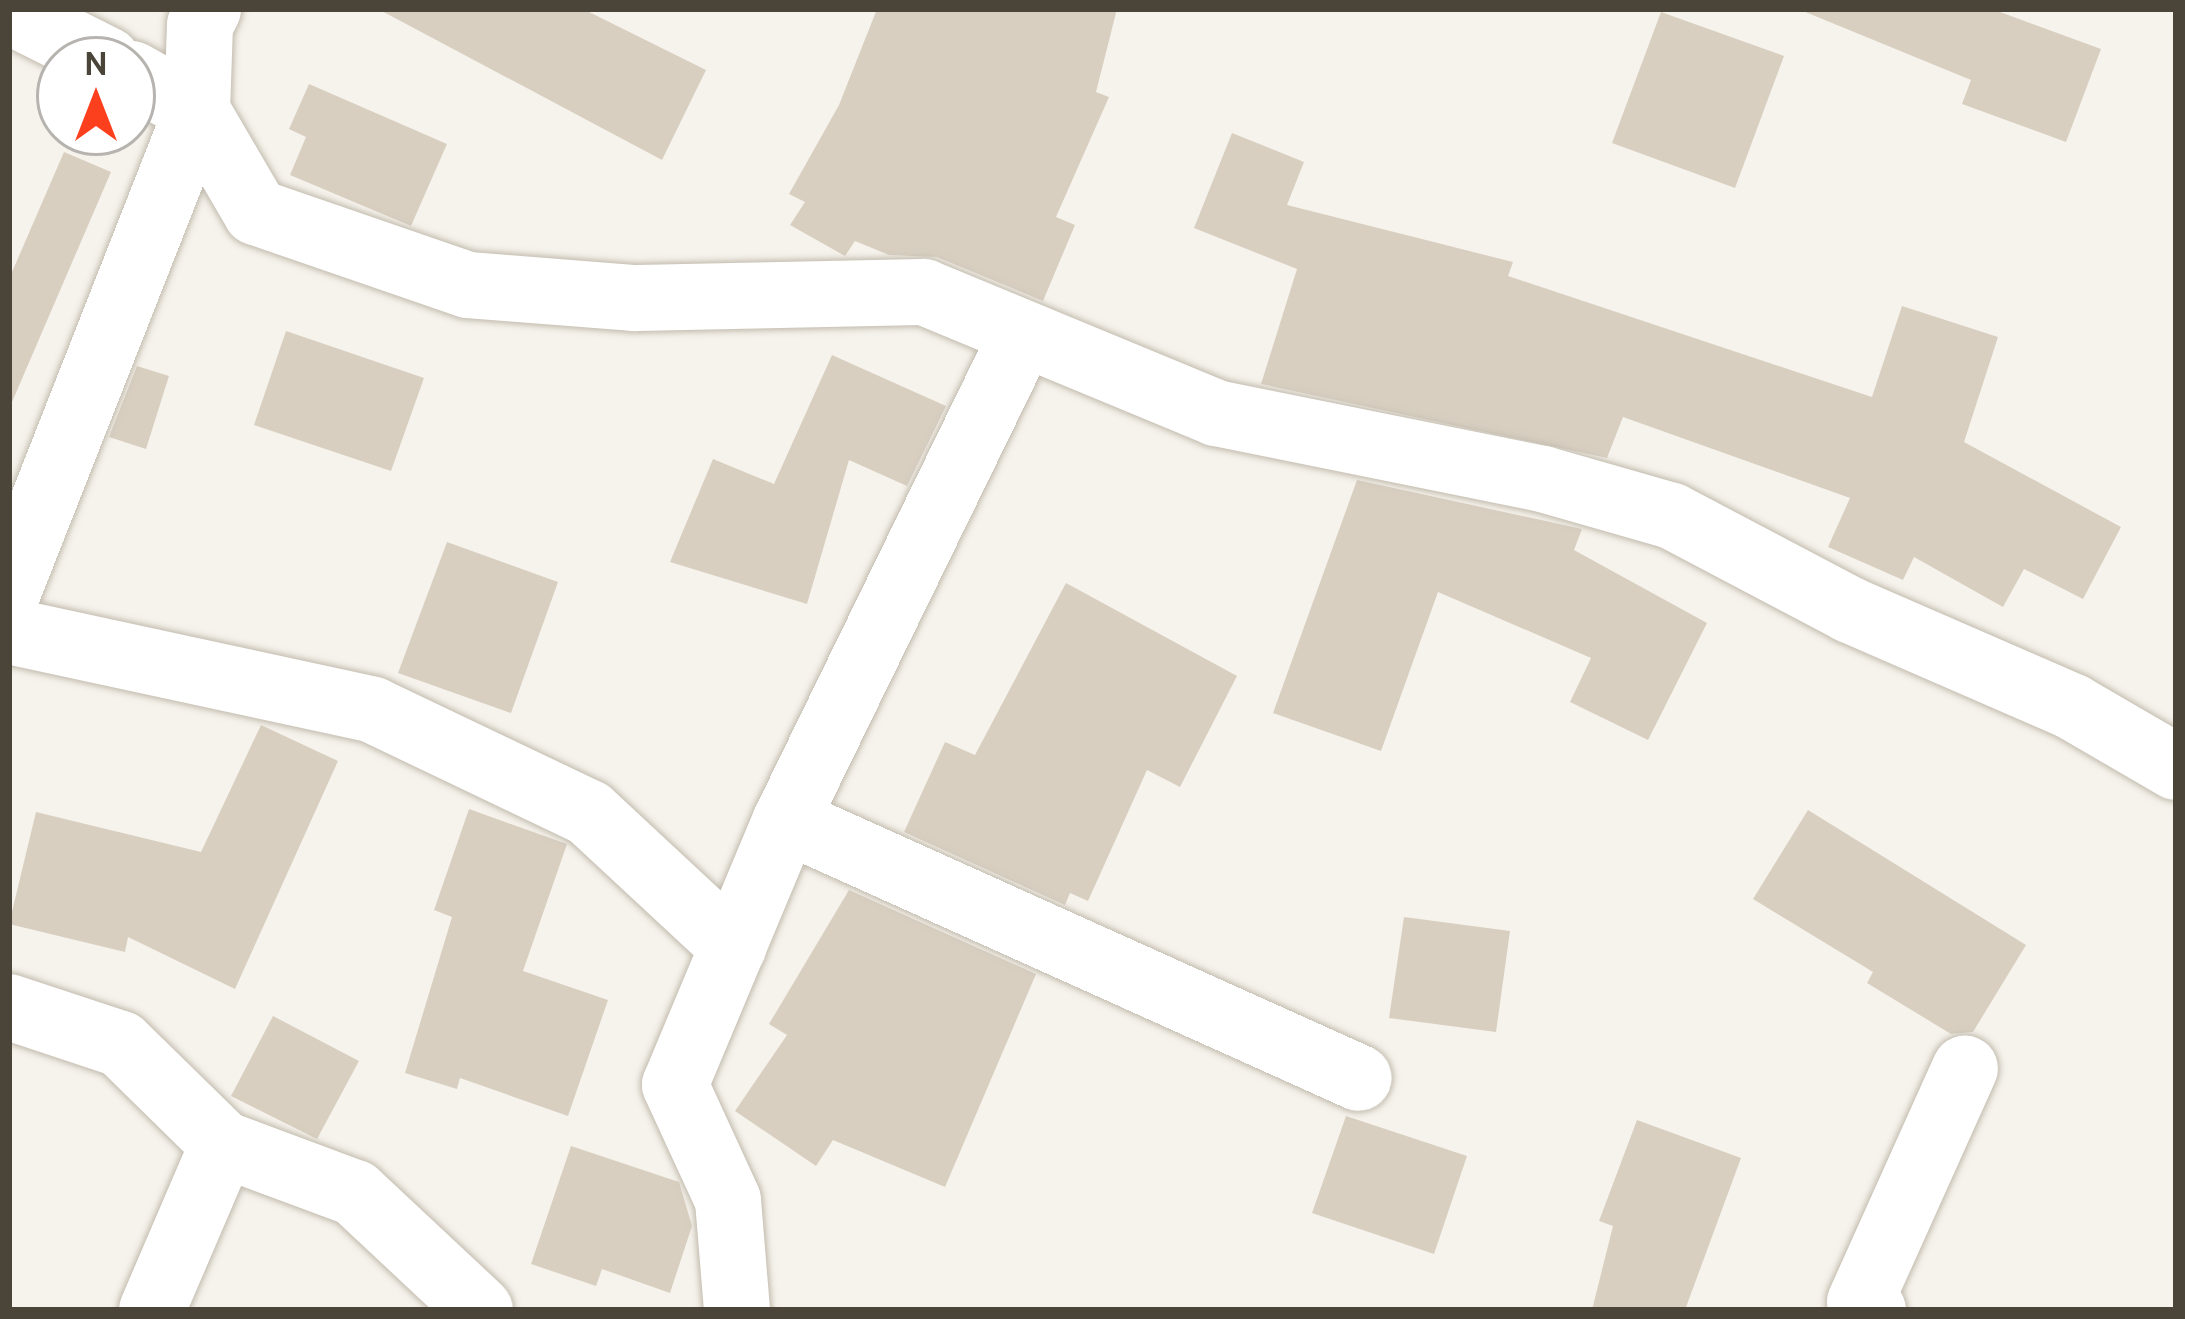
<!DOCTYPE html>
<style>
body{margin:0}
#map{position:relative;width:2185px;height:1319px;overflow:hidden;background:#f6f3ec;font-family:Cabin,sans-serif}
div>[style]{position:absolute}
.building>*{inset:0;background:#d8cfc1}
.roads{filter:drop-shadow(0 0 3px #c2bbae) drop-shadow(0 0 3px #c2bbae)}
.street>*{height:66px;margin:-33px;padding:0 33px;transform-origin:33px;border-radius:33px;background:#fff}
span{translate:-50% -50%;white-space:nowrap;text-align:center;line-height:1.15;-webkit-text-stroke:12px #fff;paint-order:stroke}
.frame{position:absolute;inset:0;border:12px solid #4b4439;pointer-events:none}
.north{position:absolute;left:36px;top:36px;width:120px;height:120px;box-sizing:border-box;background:#fff;border:3px solid #b7b4b0;border-radius:50%;rotate:0deg;font-size:33px;font-weight:700;line-height:48px;text-align:center;color:#4b4439}
.north::after{content:'';display:block;margin:auto;width:42px;height:54px;background:#fc3f1d;clip-path:polygon(50% 0,100% 100%,50% 72%,0 100%)}
</style>
<div id="map">
<div class="building">
<div style="clip-path:polygon(378px 9px,583px 9px,706px 70px,662px 160px)"></div>
<div style="clip-path:polygon(877px 9px,1117px 9px,1096px 92px,1109px 97px,1056px 217px,1075px 225px,1043px 301px,937px 257px,889px 255px,855px 241px,845px 256px,790px 225px,805px 202px,789px 194px,839px 105px)"></div>
<div style="clip-path:polygon(1798px 9px,1992px 9px,2101px 49px,2066px 142px,1962px 104px,1971px 80px)"></div>
<div style="clip-path:polygon(1661px 12px,1784px 56px,1735px 188px,1612px 143px)"></div>
<div style="clip-path:polygon(309px 84px,447px 144px,411px 226px,290px 175px,306px 137px,289px 129px)"></div>
<div style="clip-path:polygon(1232px 133px,1304px 162px,1287px 205px,1513px 262px,1508px 276px,1872px 397px,1902px 306px,1998px 337px,1964px 442px,2121px 527px,2083px 599px,2024px 569px,2003px 607px,1914px 557px,1903px 580px,1828px 547px,1850px 498px,1623px 417px,1607px 458px,1261px 384px,1297px 269px,1194px 228px)"></div>
<div style="clip-path:polygon(64px 152px,111px 172px,9px 409px,9px 279px)"></div>
<div style="clip-path:polygon(286px 331px,424px 378px,391px 471px,254px 425px)"></div>
<div style="clip-path:polygon(832px 355px,946px 406px,907px 486px,849px 460px,807px 604px,670px 562px,713px 459px,774px 484px)"></div>
<div style="clip-path:polygon(137px 366px,169px 376px,146px 449px,109px 437px)"></div>
<div style="clip-path:polygon(1357px 480px,1582px 529px,1574px 550px,1707px 623px,1648px 740px,1570px 702px,1591px 658px,1438px 592px,1381px 751px,1273px 713px)"></div>
<div style="clip-path:polygon(447px 542px,558px 582px,511px 713px,398px 673px)"></div>
<div style="clip-path:polygon(1066px 583px,1237px 676px,1180px 787px,1147px 770px,1088px 901px,1070px 893px,1065px 905px,904px 832px,945px 742px,975px 755px)"></div>
<div style="clip-path:polygon(261px 725px,338px 761px,235px 989px,128px 937px,125px 952px,9px 924px,36px 812px,201px 852px)"></div>
<div style="clip-path:polygon(469px 809px,567px 844px,523px 971px,608px 1000px,568px 1116px,460px 1078px,457px 1089px,405px 1073px,452px 917px,434px 910px)"></div>
<div style="clip-path:polygon(1808px 810px,2026px 945px,1973px 1032px,1951px 1034px,1867px 983px,1873px 972px,1753px 899px)"></div>
<div style="clip-path:polygon(849px 890px,1036px 974px,945px 1187px,833px 1140px,816px 1166px,735px 1111px,787px 1035px,769px 1024px)"></div>
<div style="clip-path:polygon(1404px 917px,1510px 931px,1496px 1032px,1389px 1018px)"></div>
<div style="clip-path:polygon(273px 1016px,359px 1061px,317px 1139px,231px 1096px)"></div>
<div style="clip-path:polygon(1346px 1116px,1467px 1156px,1434px 1254px,1312px 1213px)"></div>
<div style="clip-path:polygon(1637px 1120px,1741px 1158px,1685px 1310px,1592px 1310px,1613px 1226px,1599px 1221px)"></div>
<div style="clip-path:polygon(571px 1146px,679px 1182px,692px 1226px,670px 1293px,602px 1269px,596px 1286px,531px 1264px)"></div>
</div>
<div class="roads">
<div class="street">
<div style="left:9px;top:11px;width:110px;rotate:26.6deg"></div>
<div style="left:132px;top:74px;width:75px;rotate:29.6deg"></div>
<div style="left:197px;top:111px;width:117px;rotate:59.7deg"></div>
<div style="left:256px;top:212px;width:224px;rotate:19deg"></div>
<div style="left:468px;top:285px;width:168px;rotate:4.5deg"></div>
<div style="left:635px;top:298px;width:289px;rotate:-1.2deg"></div>
<div style="left:924px;top:292px;width:316px;rotate:22.5deg"></div>
<div style="left:1216px;top:413px;width:334px;rotate:11.4deg"></div>
<div style="left:1543px;top:479px;width:134px;rotate:16deg"></div>
<div style="left:1672px;top:516px;width:201px;rotate:27.8deg"></div>
<div style="left:1850px;top:610px;width:243px;rotate:23.5deg"></div>
<div style="left:2073px;top:707px;width:119px;rotate:30.2deg"></div>
<div style="left:9px;top:589px;width:514px;rotate:-68.53deg"></div>
<div style="left:197px;top:111px;width:86px;rotate:-88deg"></div>
<div style="left:200px;top:25px;width:18px;rotate:-63deg"></div>
<div style="left:9px;top:631px;width:372px;rotate:12.2deg"></div>
<div style="left:373px;top:710px;width:239px;rotate:25.5deg"></div>
<div style="left:589px;top:813px;width:197px;rotate:42.9deg"></div>
<div style="left:786px;top:820px;width:538px;rotate:-64.01deg"></div>
<div style="left:9px;top:1007px;width:118px;rotate:18.3deg"></div>
<div style="left:121px;top:1044px;width:143px;rotate:44.4deg"></div>
<div style="left:223px;top:1144px;width:141px;rotate:20.4deg"></div>
<div style="left:355px;top:1193px;width:171px;rotate:43.1deg"></div>
<div style="left:152px;top:1310px;width:181px;rotate:-66.8deg"></div>
<div style="left:737px;top:1310px;width:110px;rotate:-94.7deg"></div>
<div style="left:728px;top:1200px;width:127px;rotate:-114.7deg"></div>
<div style="left:675px;top:1085px;width:287px;rotate:-67.3deg"></div>
<div style="left:786px;top:820px;width:628px;rotate:24.24deg"></div>
<div style="left:1873px;top:1310px;width:15px;rotate:-148deg"></div>
<div style="left:1860px;top:1302px;width:256px;rotate:-65.8deg"></div>
</div>
</div>
<div class="frame"></div>
<div class="north">N</div>
</div>
